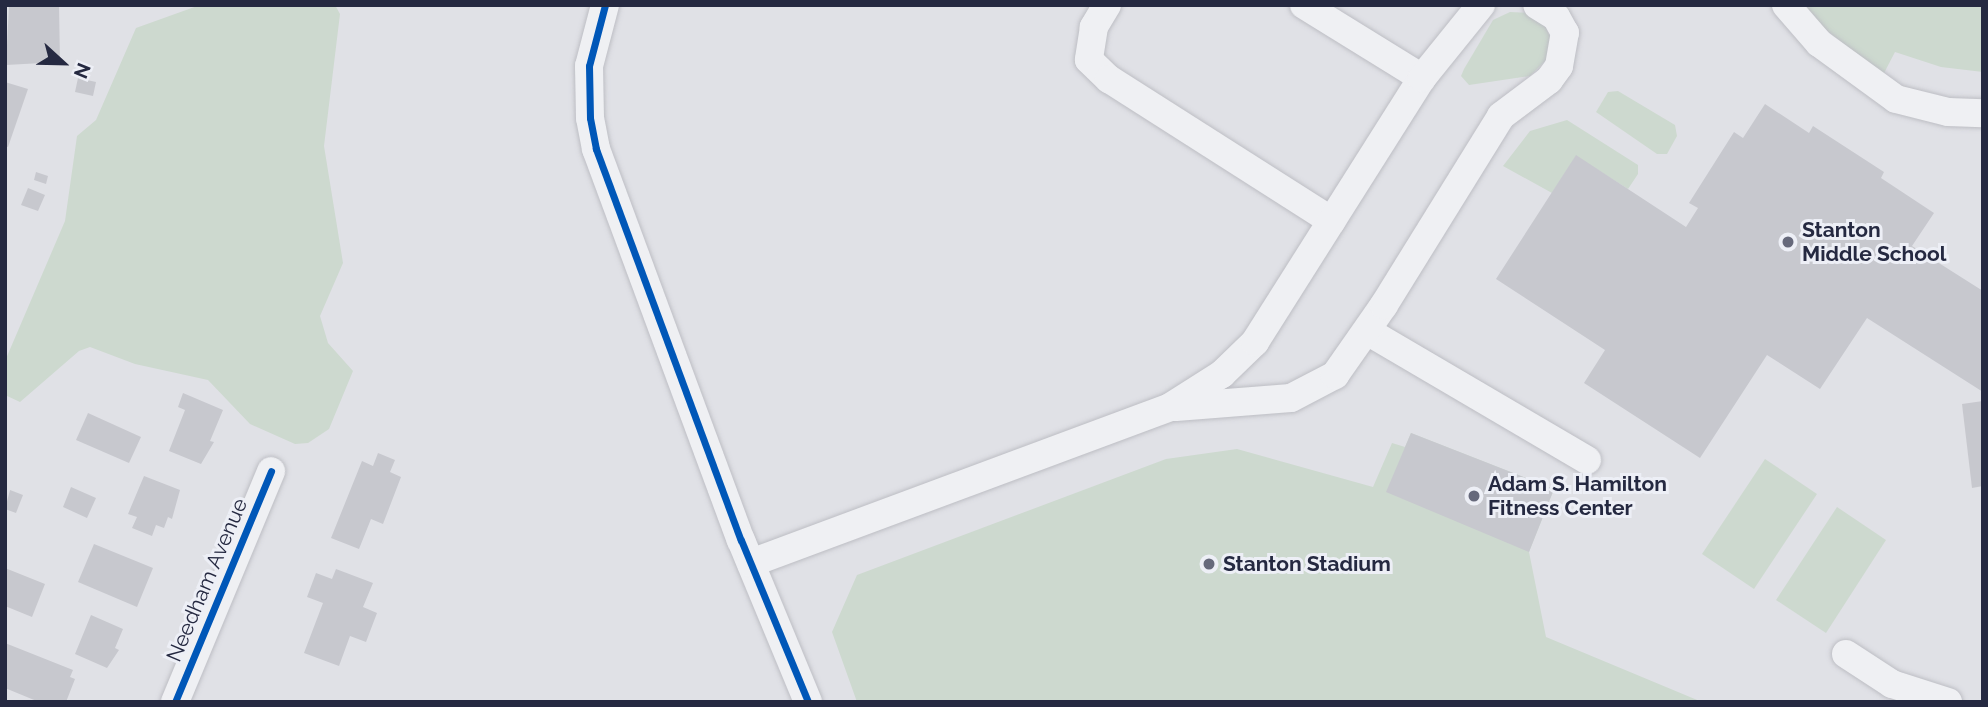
<!DOCTYPE html>
<style>
body{margin:0}
#map{position:relative;width:1988px;height:707px;overflow:hidden;background:#e0e1e6;font-family:Raleway,sans-serif}
div>[style]{position:absolute}
.green>*{inset:0;background:#cdd9cf}
.building>*{inset:0;background:#c7c8ce}
.roads{filter:drop-shadow(0 0 2px #bdbec4) drop-shadow(0 0 2px #bdbec4)}
.minor>*{height:28px;margin:-14px;padding:0 14px;transform-origin:14px;border-radius:14px;background:#eff0f3}
.cycleway>*{height:7px;margin:-3.5px;padding:0 3.5px;transform-origin:3.5px;border-radius:3.5px;background:#0057b8}
.dots>*{width:19px;height:19px;translate:-50% -50%;box-sizing:border-box;border:4px solid #edeff6;border-radius:50%}
span{translate:-50% -50%;white-space:nowrap;text-align:center;line-height:1.15;-webkit-text-stroke:6px #edeff6;paint-order:stroke}
.poi-label{font-size:21px;color:#252941;font-weight:700}
.left{translate:0 -50%;text-align:left}
.street-label{font-size:21px;color:#252941}
.frame{position:absolute;inset:0;border:7px solid #252941;pointer-events:none}
.north{position:absolute;left:28px;top:28px;width:70px;height:70px;-webkit-text-stroke:5px #edeff6;paint-order:stroke;rotate:112deg;font-size:19px;font-weight:700;line-height:28px;text-align:center;color:#252941}
.north::after{content:'';display:block;margin:auto;width:24px;height:32px;background:#252941;clip-path:polygon(50% 0,100% 100%,50% 72%,0 100%)}
</style>
<div id="map">
<div class="green">
<div style="clip-path:polygon(200px 5px,335px 5px,340px 14px,324px 146px,343px 263px,320px 316px,328px 343px,353px 371px,329px 429px,308px 443px,295px 444px,250px 424px,208px 380px,135px 364px,90px 347px,79px 351px,20px 402px,5px 395px,5px 361px,65px 221px,77px 136px,96px 120px,136px 28px)"></div>
<div style="clip-path:polygon(1806px 5px,1983px 5px,1983px 72px,1941px 67px,1895px 52px,1883px 75px,1820px 25px)"></div>
<div style="clip-path:polygon(1510px 12px,1529px 13px,1543px 21px,1552px 42px,1550px 56px,1530px 76px,1469px 85px,1461px 76px,1464px 69px,1493px 20px)"></div>
<div style="clip-path:polygon(1618px 91px,1675px 125px,1677px 136px,1667px 154px,1657px 154px,1596px 112px,1608px 92px)"></div>
<div style="clip-path:polygon(1567px 120px,1638px 165px,1638px 174px,1628px 189px,1576px 156px,1552px 193px,1503px 166px,1530px 131px)"></div>
<div style="clip-path:polygon(1411px 433px,1554px 489px,1529px 552px,1546px 637px,1702px 702px,857px 702px,832px 632px,857px 575px,1166px 459px,1237px 449px,1373px 487px,1392px 443px,1405px 447px)"></div>
<div style="clip-path:polygon(1765px 459px,1817px 494px,1754px 589px,1702px 554px)"></div>
<div style="clip-path:polygon(1837px 507px,1886px 540px,1826px 633px,1776px 600px)"></div>
</div>
<div class="building">
<div style="clip-path:polygon(9px 5px,59px 5px,60px 62px,6px 65px)"></div>
<div style="clip-path:polygon(78px 78px,96px 82px,93px 96px,75px 92px)"></div>
<div style="clip-path:polygon(5px 82px,28px 89px,8px 147px,5px 146px)"></div>
<div style="clip-path:polygon(1765px 104px,1809px 133px,1813px 126px,1884px 172px,1881px 178px,1934px 213px,1912px 246px,1983px 291px,1983px 392px,1867px 318px,1820px 389px,1767px 355px,1700px 458px,1584px 383px,1605px 350px,1496px 279px,1576px 155px,1686px 227px,1698px 208px,1689px 203px,1734px 132px,1743px 138px)"></div>
<div style="clip-path:polygon(36px 172px,48px 176px,46px 184px,34px 180px)"></div>
<div style="clip-path:polygon(28px 188px,45px 195px,38px 211px,21px 205px)"></div>
<div style="clip-path:polygon(183px 393px,223px 410px,210px 441px,214px 442px,201px 464px,169px 451px,185px 410px,178px 407px)"></div>
<div style="clip-path:polygon(1983px 401px,1983px 486px,1972px 488px,1962px 404px)"></div>
<div style="clip-path:polygon(88px 413px,141px 437px,129px 463px,76px 440px)"></div>
<div style="clip-path:polygon(1411px 433px,1554px 489px,1529px 552px,1386px 492px)"></div>
<div style="clip-path:polygon(378px 453px,395px 460px,390px 472px,401px 477px,383px 524px,371px 519px,359px 549px,331px 538px,362px 461px,373px 466px)"></div>
<div style="clip-path:polygon(144px 476px,180px 490px,172px 519px,168px 517px,164px 528px,156px 525px,152px 536px,132px 528px,137px 517px,128px 514px)"></div>
<div style="clip-path:polygon(71px 487px,96px 498px,87px 518px,63px 507px)"></div>
<div style="clip-path:polygon(10px 490px,23px 495px,16px 513px,5px 509px)"></div>
<div style="clip-path:polygon(94px 544px,153px 568px,137px 607px,78px 582px)"></div>
<div style="clip-path:polygon(5px 568px,45px 584px,32px 617px,5px 606px)"></div>
<div style="clip-path:polygon(336px 569px,373px 583px,363px 607px,377px 613px,366px 642px,350px 636px,339px 666px,304px 653px,323px 603px,307px 597px,316px 573px,332px 579px)"></div>
<div style="clip-path:polygon(91px 615px,123px 629px,115px 648px,119px 650px,107px 668px,75px 654px)"></div>
<div style="clip-path:polygon(5px 643px,73px 670px,70px 677px,75px 679px,66px 702px,39px 702px,5px 688px)"></div>
</div>
<div class="roads">
<div class="minor">
<div style="left:605px;top:5px;width:63px;rotate:104.7deg"></div>
<div style="left:589px;top:66px;width:52px;rotate:88.9deg"></div>
<div style="left:590px;top:118px;width:32px;rotate:79deg"></div>
<div style="left:596px;top:149px;width:417px;rotate:69.7deg"></div>
<div style="left:741px;top:540px;width:175px;rotate:67.5deg"></div>
<div style="left:1107px;top:5px;width:26px;rotate:121deg"></div>
<div style="left:1094px;top:27px;width:33px;rotate:99deg"></div>
<div style="left:1089px;top:60px;width:28px;rotate:44deg"></div>
<div style="left:1109px;top:79px;width:264px;rotate:32.5deg"></div>
<div style="left:1304px;top:5px;width:139px;rotate:31.7deg"></div>
<div style="left:1786px;top:5px;width:50px;rotate:49deg"></div>
<div style="left:1819px;top:43px;width:95px;rotate:36deg"></div>
<div style="left:1896px;top:99px;width:54px;rotate:14deg"></div>
<div style="left:1948px;top:112px;width:35px;rotate:2deg"></div>
<div style="left:1367px;top:331px;width:255px;rotate:30.4deg"></div>
<div style="left:1176px;top:407px;width:115px;rotate:-4.5deg"></div>
<div style="left:1291px;top:398px;width:50px;rotate:-27.6deg"></div>
<div style="left:1335px;top:375px;width:85px;rotate:-55deg"></div>
<div style="left:1384px;top:305px;width:222px;rotate:-58.2deg"></div>
<div style="left:1501px;top:116px;width:60px;rotate:-36.9deg"></div>
<div style="left:1549px;top:80px;width:17px;rotate:-54deg"></div>
<div style="left:1559px;top:66px;width:34px;rotate:-80deg"></div>
<div style="left:1565px;top:33px;width:18px;rotate:-119deg"></div>
<div style="left:1556px;top:17px;width:22px;rotate:-148deg"></div>
<div style="left:751px;top:563px;width:447px;rotate:-20.4deg"></div>
<div style="left:1170px;top:407px;width:62px;rotate:-32.4deg"></div>
<div style="left:1222px;top:374px;width:46px;rotate:-44.1deg"></div>
<div style="left:1255px;top:342px;width:312px;rotate:-57.7deg"></div>
<div style="left:1422px;top:78px;width:94px;rotate:-51.1deg"></div>
<div style="left:1846px;top:654px;width:55px;rotate:33.1deg"></div>
<div style="left:1892px;top:684px;width:59px;rotate:17.8deg"></div>
<div style="left:175px;top:702px;width:250px;rotate:-67.4deg"></div>
</div>
</div>
<div class="cycleway">
<div style="left:605px;top:5px;width:63px;rotate:104.7deg"></div>
<div style="left:589px;top:66px;width:52px;rotate:88.9deg"></div>
<div style="left:590px;top:118px;width:32px;rotate:79deg"></div>
<div style="left:596px;top:149px;width:417px;rotate:69.7deg"></div>
<div style="left:741px;top:540px;width:175px;rotate:67.5deg"></div>
<div style="left:175px;top:702px;width:250px;rotate:-67.4deg"></div>
</div>
<div class="dots">
<div style="left:1788px;top:242px;background:#66697b"></div>
<div style="left:1474px;top:496px;background:#66697b"></div>
<div style="left:1209px;top:564px;background:#66697b"></div>
</div>
<div class="poi-label">
<span class="left" style="left:1802px;top:242px">Stanton<br>Middle School</span>
<span class="left" style="left:1488px;top:496px">Adam S. Hamilton<br>Fitness Center</span>
<span class="left" style="left:1223px;top:564px">Stanton Stadium</span>
</div>
<div class="street-label">
<span style="left:207px;top:580px;rotate:-67deg">Needham Avenue</span>
</div>
<div class="frame"></div>
<div class="north">N</div>
</div>
